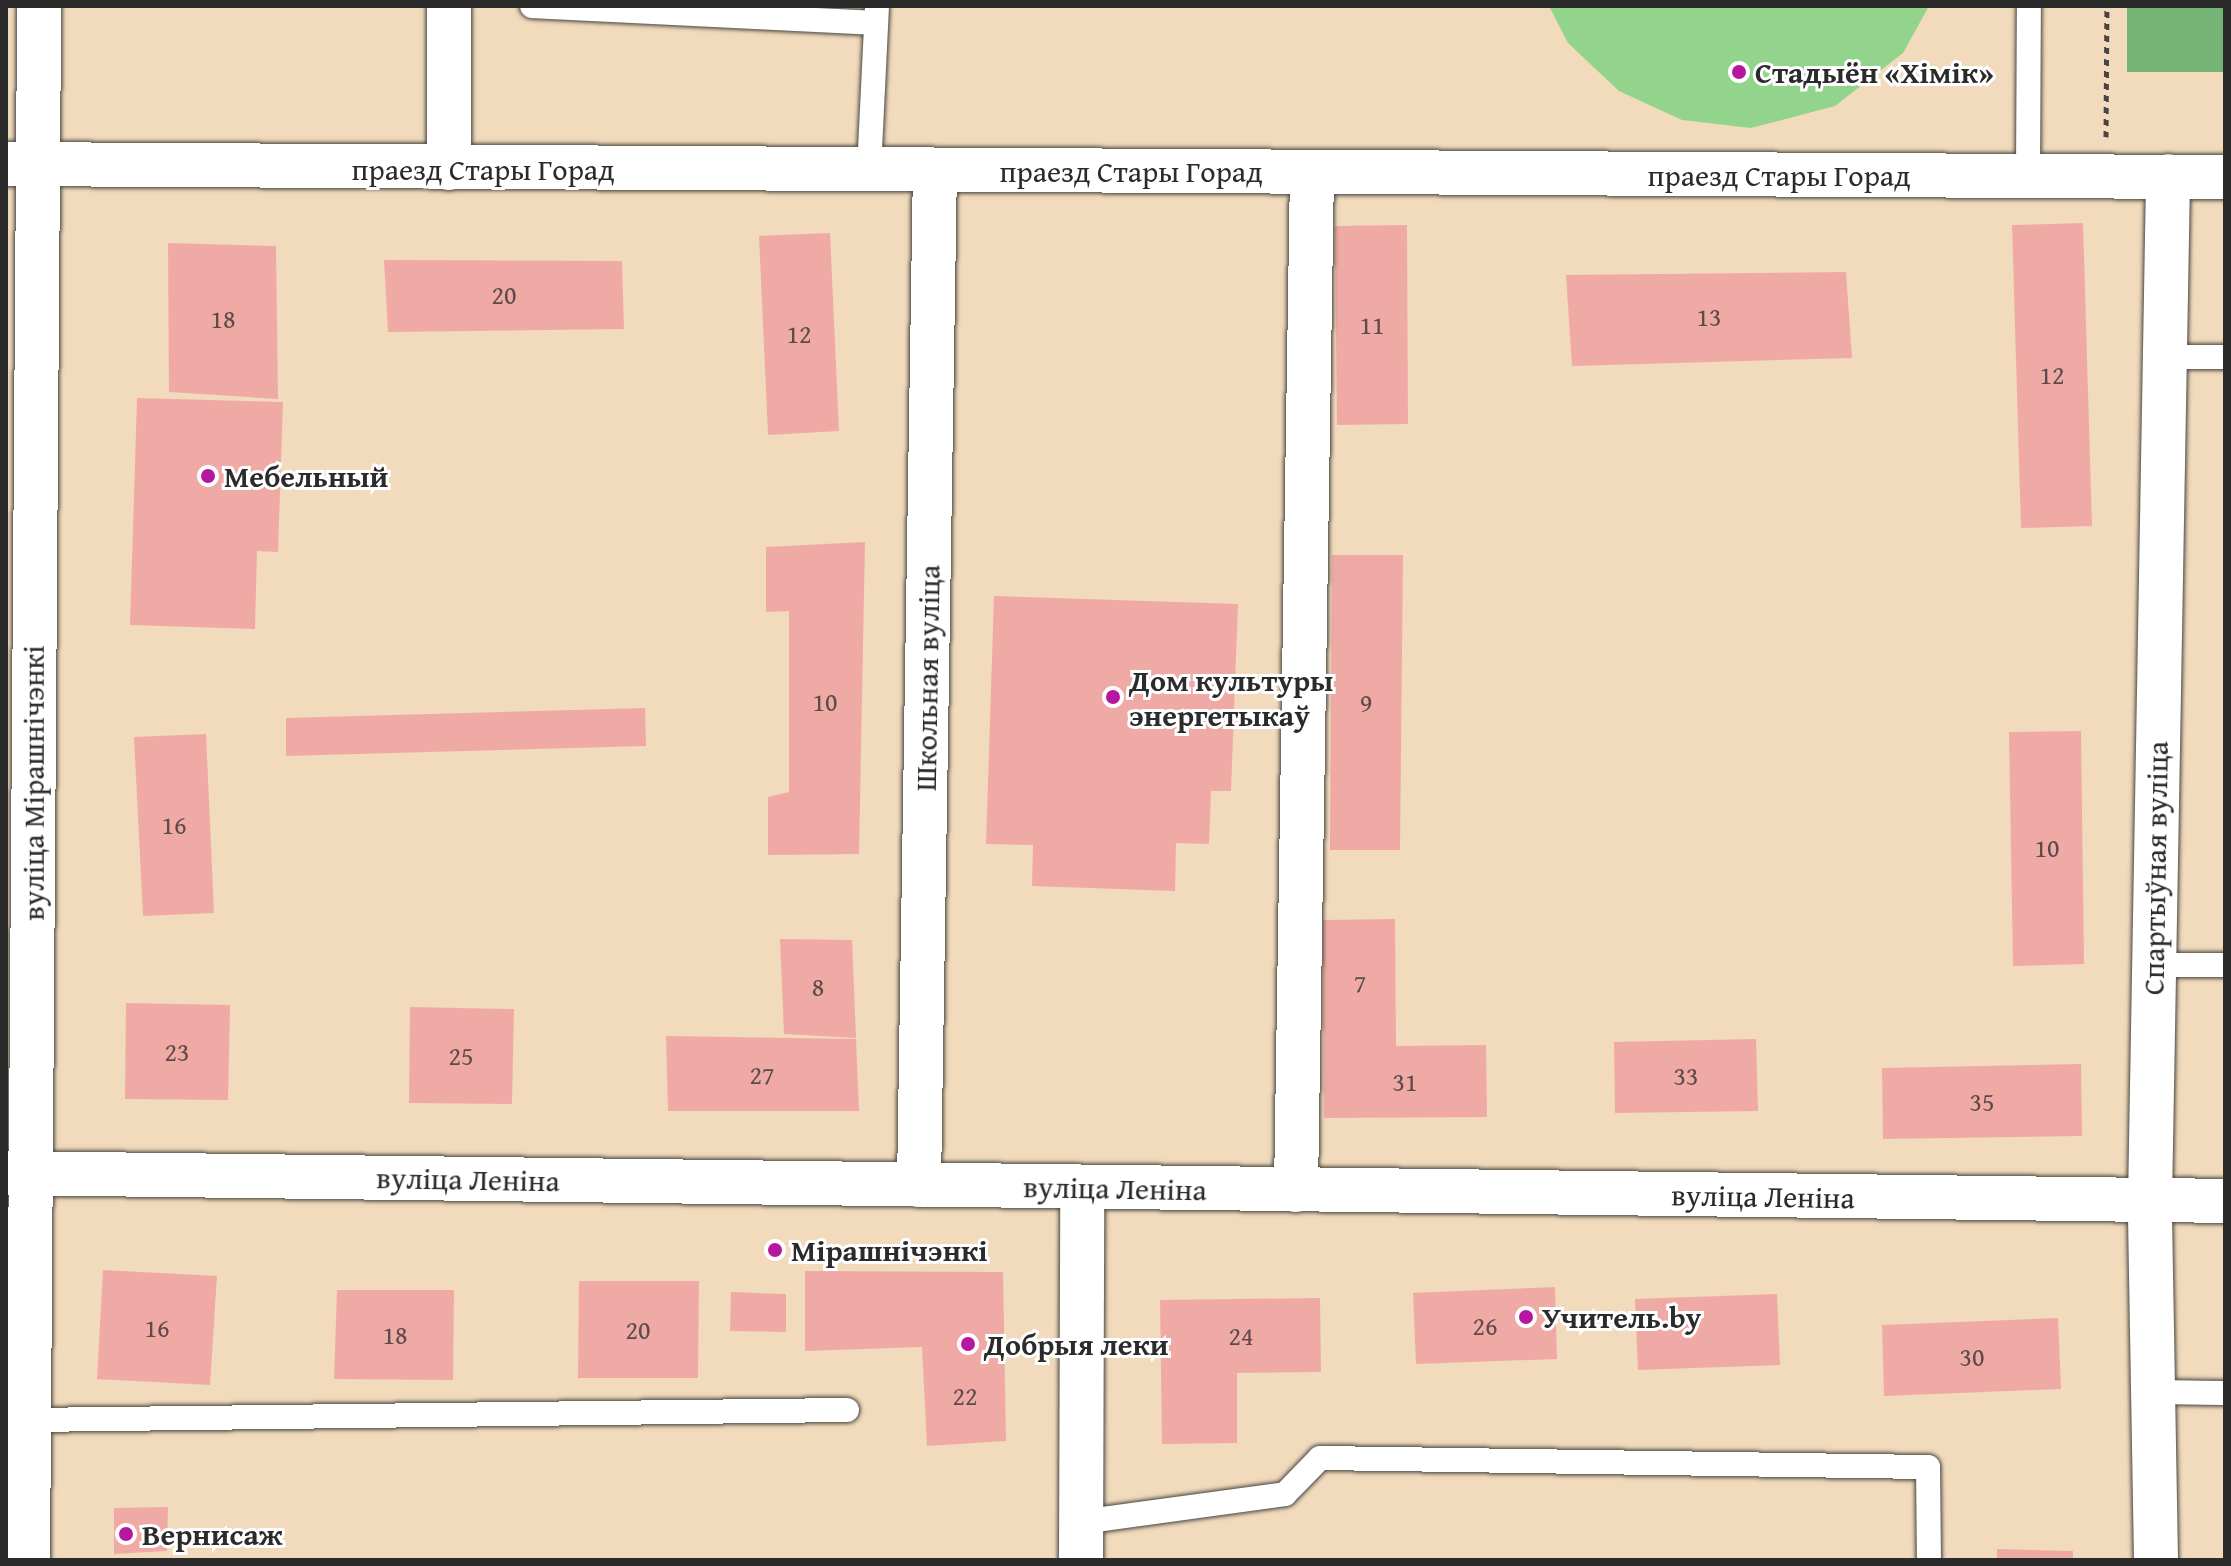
<!DOCTYPE html>
<meta charset="utf-8">
<style>
body{margin:0}
#map{position:relative;width:2231px;height:1566px;overflow:hidden;background:#f1dbbc;font-family:"Gentium Book Plus",serif}
div>[style]{position:absolute}
.green>*{inset:0;background:#92d48b}
.forest>*{inset:0;background:#75b677}
.building>*{inset:0;background:#f0aaa5}
.path>*{height:5px;margin-top:-2.5px;transform-origin:0;background:repeating-linear-gradient(90deg,#494541 0 6px,transparent 0 12px)}
.roads{filter:drop-shadow(0 0 2px #494541) drop-shadow(0 0 2px #494541)}
.service>*{height:24px;margin:-12px;padding:0 12px;transform-origin:12px;border-radius:12px;background:#fff}
.minor>*{height:44px;margin:-22px;padding:0 22px;transform-origin:22px;border-radius:22px;background:#fff}
.tertiary>*{height:44px;margin:-22px;padding:0 22px;transform-origin:22px;border-radius:22px;background:#fff}
.dots>*{width:22px;height:22px;translate:-50% -50%;box-sizing:border-box;border:4px solid #fff;border-radius:50%}
span{translate:-50% -50%;white-space:nowrap;text-align:center;line-height:1.15;-webkit-text-stroke:6px #fff;paint-order:stroke}
.number-label{font-size:26px;color:#5c4b4a}
.number-label span{-webkit-text-stroke-width:0}
.poi-label{font-size:30px;color:#2b2b2b;font-weight:700}
.left{translate:0 -50%;text-align:left}
.street-label{font-size:30px;color:#2b2b2b}
.frame{position:absolute;inset:0;border:8px solid #2b2b2b;pointer-events:none}
</style>
<div id="map">
<div class="green">
<div style="clip-path:polygon(1549px 6px,1929px 6px,1903px 53px,1835px 106px,1751px 128px,1682px 120px,1619px 91px,1568px 43px)"></div>
</div>
<div class="forest">
<div style="clip-path:polygon(2127px 6px,2225px 6px,2225px 72px,2127px 72px)"></div>
</div>
<div class="building">
<div style="clip-path:polygon(2083px 223px,2092px 526px,2021px 528px,2012px 225px)"></div>
<div style="clip-path:polygon(1407px 225px,1408px 424px,1337px 425px,1335px 226px)"></div>
<div style="clip-path:polygon(830px 233px,839px 431px,768px 435px,759px 236px)"></div>
<div style="clip-path:polygon(168px 243px,276px 246px,278px 399px,169px 392px)"></div>
<div style="clip-path:polygon(384px 260px,622px 261px,624px 329px,388px 332px)"></div>
<div style="clip-path:polygon(1846px 272px,1852px 358px,1572px 366px,1566px 275px)"></div>
<div style="clip-path:polygon(137px 398px,283px 402px,278px 552px,257px 551px,255px 629px,130px 625px)"></div>
<div style="clip-path:polygon(865px 542px,859px 854px,768px 855px,768px 797px,789px 792px,789px 611px,766px 612px,766px 547px)"></div>
<div style="clip-path:polygon(1332px 555px,1403px 555px,1400px 850px,1330px 850px)"></div>
<div style="clip-path:polygon(994px 596px,1238px 604px,1231px 791px,1211px 791px,1209px 844px,1176px 843px,1175px 891px,1032px 886px,1033px 845px,986px 844px)"></div>
<div style="clip-path:polygon(645px 708px,646px 746px,286px 756px,286px 718px)"></div>
<div style="clip-path:polygon(2081px 731px,2084px 964px,2013px 966px,2009px 732px)"></div>
<div style="clip-path:polygon(206px 734px,214px 913px,143px 916px,134px 737px)"></div>
<div style="clip-path:polygon(1395px 919px,1396px 1046px,1486px 1045px,1487px 1117px,1324px 1118px,1323px 920px)"></div>
<div style="clip-path:polygon(780px 939px,852px 940px,856px 1038px,784px 1034px)"></div>
<div style="clip-path:polygon(126px 1003px,230px 1005px,228px 1100px,125px 1099px)"></div>
<div style="clip-path:polygon(410px 1007px,514px 1009px,512px 1104px,409px 1103px)"></div>
<div style="clip-path:polygon(666px 1036px,856px 1039px,859px 1111px,668px 1111px)"></div>
<div style="clip-path:polygon(1756px 1039px,1758px 1111px,1615px 1113px,1614px 1042px)"></div>
<div style="clip-path:polygon(2081px 1064px,2082px 1136px,1883px 1139px,1882px 1068px)"></div>
<div style="clip-path:polygon(103px 1270px,217px 1276px,210px 1385px,97px 1379px)"></div>
<div style="clip-path:polygon(805px 1271px,1003px 1272px,1006px 1441px,927px 1446px,922px 1347px,805px 1351px)"></div>
<div style="clip-path:polygon(579px 1281px,699px 1281px,698px 1378px,578px 1378px)"></div>
<div style="clip-path:polygon(1555px 1287px,1557px 1359px,1416px 1364px,1413px 1293px)"></div>
<div style="clip-path:polygon(337px 1290px,454px 1290px,453px 1380px,334px 1379px)"></div>
<div style="clip-path:polygon(731px 1292px,786px 1294px,786px 1332px,730px 1331px)"></div>
<div style="clip-path:polygon(1777px 1294px,1780px 1365px,1638px 1370px,1635px 1299px)"></div>
<div style="clip-path:polygon(1320px 1298px,1321px 1372px,1237px 1373px,1237px 1443px,1162px 1444px,1160px 1300px)"></div>
<div style="clip-path:polygon(2058px 1318px,2061px 1389px,1884px 1396px,1882px 1325px)"></div>
<div style="clip-path:polygon(168px 1507px,167px 1551px,114px 1554px,114px 1508px)"></div>
<div style="clip-path:polygon(1997px 1549px,2073px 1551px,2073px 1560px,1997px 1560px)"></div>
</div>
<div class="path">
<div style="left:2106px;top:137px;width:131px;rotate:-89.6deg"></div>
</div>
<div class="roads">
<div class="service">
<div style="left:532px;top:6px;width:344px;rotate:2.8deg"></div>
<div style="left:869px;top:170px;width:164px;rotate:-87.2deg"></div>
<div style="left:2028px;top:176px;width:170px;rotate:-89.7deg"></div>
<div style="left:2165px;top:357px;width:60px"></div>
<div style="left:2154px;top:965px;width:71px"></div>
<div style="left:2153px;top:1392px;width:72px;rotate:0.8deg"></div>
<div style="left:28px;top:1420px;width:819px;rotate:-0.7deg"></div>
<div style="left:1081px;top:1522px;width:206px;rotate:-7.8deg"></div>
<div style="left:1285px;top:1494px;width:50px;rotate:-45.8deg"></div>
<div style="left:1320px;top:1458px;width:608px;rotate:0.85deg"></div>
<div style="left:1928px;top:1467px;width:93px;rotate:89.4deg"></div>
</div>
<div class="minor">
<div style="left:6px;top:164px;width:2219px;rotate:0.34deg"></div>
<div style="left:449px;top:168px;width:162px;rotate:-90deg"></div>
<div style="left:919px;top:1185px;width:1015px;rotate:-89.1deg"></div>
<div style="left:1296px;top:1190px;width:1018px;rotate:-89.1deg"></div>
<div style="left:1081px;top:1560px;width:373px;rotate:-89.8deg"></div>
<div style="left:2156px;top:1560px;width:359px;rotate:-91deg"></div>
<div style="left:2150px;top:1201px;width:1025px;rotate:-88.99deg"></div>
</div>
<div class="tertiary">
<div style="left:6px;top:1173px;width:2219px;rotate:0.72deg"></div>
<div style="left:28px;top:1560px;width:1554px;rotate:-89.59deg"></div>
</div>
</div>
<div class="dots">
<div style="left:1739px;top:72px;background:#b5179e"></div>
<div style="left:208px;top:476px;background:#b5179e"></div>
<div style="left:1113px;top:697px;background:#b5179e"></div>
<div style="left:775px;top:1250px;background:#b5179e"></div>
<div style="left:1526px;top:1317px;background:#b5179e"></div>
<div style="left:968px;top:1344px;background:#b5179e"></div>
<div style="left:126px;top:1534px;background:#b5179e"></div>
</div>
<div class="number-label">
<span style="left:504px;top:295px">20</span>
<span style="left:1709px;top:317px">13</span>
<span style="left:223px;top:319px">18</span>
<span style="left:1372px;top:325px">11</span>
<span style="left:799px;top:334px">12</span>
<span style="left:2052px;top:375px">12</span>
<span style="left:825px;top:702px">10</span>
<span style="left:1366px;top:703px">9</span>
<span style="left:174px;top:825px">16</span>
<span style="left:2047px;top:848px">10</span>
<span style="left:1360px;top:983px">7</span>
<span style="left:818px;top:987px">8</span>
<span style="left:177px;top:1052px">23</span>
<span style="left:461px;top:1056px">25</span>
<span style="left:762px;top:1075px">27</span>
<span style="left:1686px;top:1076px">33</span>
<span style="left:1405px;top:1082px">31</span>
<span style="left:1982px;top:1102px">35</span>
<span style="left:1485px;top:1326px">26</span>
<span style="left:157px;top:1328px">16</span>
<span style="left:638px;top:1330px">20</span>
<span style="left:395px;top:1335px">18</span>
<span style="left:1241px;top:1336px">24</span>
<span style="left:1972px;top:1357px">30</span>
<span style="left:965px;top:1396px">22</span>
</div>
<div class="poi-label">
<span class="left" style="left:1755px;top:72px">Стадыён «Хімік»</span>
<span class="left" style="left:224px;top:476px">Мебельный</span>
<span class="left" style="left:1129px;top:697px">Дом культуры<br>энергетыкаў</span>
<span class="left" style="left:791px;top:1250px">Мірашнічэнкі</span>
<span class="left" style="left:1542px;top:1317px">Учитель.by</span>
<span class="left" style="left:984px;top:1344px">Добрыя леки</span>
<span class="left" style="left:142px;top:1534px">Вернисаж</span>
</div>
<div class="street-label">
<span style="left:483px;top:169px">праезд Стары Горад</span>
<span style="left:1131px;top:171px">праезд Стары Горад</span>
<span style="left:1779px;top:175px">праезд Стары Горад</span>
<span style="left:927px;top:678px;rotate:-89deg">Школьная вуліца</span>
<span style="left:33px;top:783px;rotate:-90deg">вуліца Мірашнічэнкі</span>
<span style="left:2155px;top:868px;rotate:-89deg">Спартыўная вуліца</span>
<span style="left:468px;top:1179px;rotate:1deg">вуліца Леніна</span>
<span style="left:1115px;top:1188px;rotate:1deg">вуліца Леніна</span>
<span style="left:1763px;top:1196px;rotate:1deg">вуліца Леніна</span>
</div>
<div class="frame"></div>
</div>
